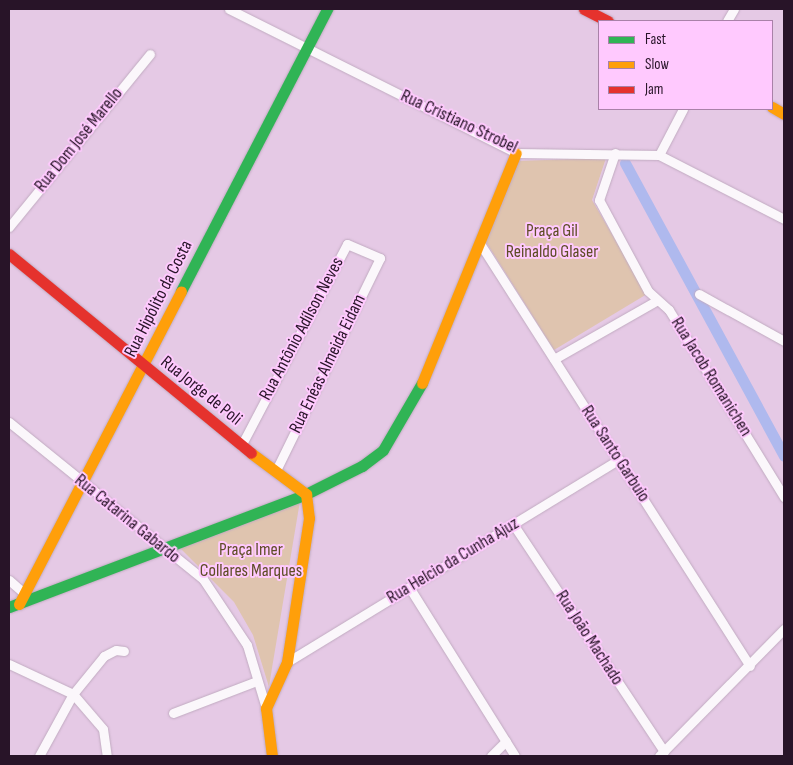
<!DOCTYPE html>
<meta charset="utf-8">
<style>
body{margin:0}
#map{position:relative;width:793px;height:765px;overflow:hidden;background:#e5c9e5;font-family:"Sofia Sans Condensed",sans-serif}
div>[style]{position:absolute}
.green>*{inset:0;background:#dfc4af}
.canal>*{height:11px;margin:-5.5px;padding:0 5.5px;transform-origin:5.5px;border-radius:5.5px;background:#afb9ee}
.roads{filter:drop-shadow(0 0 1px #c1abc1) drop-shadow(0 0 1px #c1abc1)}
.street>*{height:9px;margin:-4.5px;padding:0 4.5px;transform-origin:4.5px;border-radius:4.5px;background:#fbf7fb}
.fast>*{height:11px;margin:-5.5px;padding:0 5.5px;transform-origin:5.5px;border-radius:5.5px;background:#30b455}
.slow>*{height:11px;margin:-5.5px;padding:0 5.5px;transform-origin:5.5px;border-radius:5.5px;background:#ff9f0a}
.jam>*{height:11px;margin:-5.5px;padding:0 5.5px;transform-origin:5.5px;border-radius:5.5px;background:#e5322d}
span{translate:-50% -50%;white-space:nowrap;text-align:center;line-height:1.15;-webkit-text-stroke:4px #ffc9fe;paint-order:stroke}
.street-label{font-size:18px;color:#281428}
.park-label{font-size:18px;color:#5e4d26}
.frame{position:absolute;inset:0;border:10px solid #281428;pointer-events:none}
.legend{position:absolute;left:598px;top:20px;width:175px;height:90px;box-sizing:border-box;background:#ffc9fe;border:1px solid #a981a8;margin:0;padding:6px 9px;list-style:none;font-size:15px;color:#281428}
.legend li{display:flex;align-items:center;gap:10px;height:25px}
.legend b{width:25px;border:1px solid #a981a8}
</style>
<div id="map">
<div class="green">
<div style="clip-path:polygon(606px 158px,592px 200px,647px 294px,554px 350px,486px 242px,517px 161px)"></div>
<div style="clip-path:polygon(300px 501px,272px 668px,269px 687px,253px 635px,234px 602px,179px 547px)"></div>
</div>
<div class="canal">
<div style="left:625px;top:163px;width:333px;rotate:61.5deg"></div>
</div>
<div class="roads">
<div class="street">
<div style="left:229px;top:9px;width:321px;rotate:26.6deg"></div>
<div style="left:516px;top:153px;width:143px;rotate:0.8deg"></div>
<div style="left:659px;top:155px;width:140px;rotate:27.1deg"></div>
<div style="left:727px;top:21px;width:14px;rotate:-60deg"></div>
<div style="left:615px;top:153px;width:50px;rotate:108.8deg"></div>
<div style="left:599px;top:200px;width:103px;rotate:61.7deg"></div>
<div style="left:648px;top:291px;width:28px;rotate:42deg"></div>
<div style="left:669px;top:310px;width:220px;rotate:58.4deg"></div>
<div style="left:659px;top:155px;width:52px;rotate:-62.4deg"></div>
<div style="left:9px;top:227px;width:223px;rotate:-50.8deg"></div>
<div style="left:479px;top:242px;width:503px;rotate:57.42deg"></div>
<div style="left:699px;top:294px;width:97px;rotate:28.9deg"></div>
<div style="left:554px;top:359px;width:117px;rotate:-29.6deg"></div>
<div style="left:9px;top:422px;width:250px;rotate:39deg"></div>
<div style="left:203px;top:579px;width:79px;rotate:56.3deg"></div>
<div style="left:247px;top:645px;width:66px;rotate:73.2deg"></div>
<div style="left:241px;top:446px;width:228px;rotate:-62.3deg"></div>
<div style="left:347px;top:244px;width:36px;rotate:23deg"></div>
<div style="left:380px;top:258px;width:236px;rotate:116.1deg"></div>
<div style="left:513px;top:524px;width:273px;rotate:56.4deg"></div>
<div style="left:9px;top:580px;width:21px;rotate:41deg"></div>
<div style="left:409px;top:587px;width:199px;rotate:57.9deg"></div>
<div style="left:287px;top:662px;width:389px;rotate:-31.4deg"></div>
<div style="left:9px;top:664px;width:71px;rotate:25.1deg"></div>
<div style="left:73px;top:694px;width:46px;rotate:49.4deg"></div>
<div style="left:103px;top:729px;width:27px;rotate:82deg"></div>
<div style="left:173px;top:713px;width:90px;rotate:-20.9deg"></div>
<div style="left:39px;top:756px;width:71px;rotate:-61.3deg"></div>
<div style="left:73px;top:694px;width:49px;rotate:-50.8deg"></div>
<div style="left:104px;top:656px;width:13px;rotate:-27deg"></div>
<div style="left:116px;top:650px;width:8px;rotate:7deg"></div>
<div style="left:491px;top:756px;width:21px;rotate:-45deg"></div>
<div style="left:659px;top:756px;width:178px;rotate:-45.5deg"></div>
</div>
<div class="fast">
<div style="left:181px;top:291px;width:318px;rotate:-62.6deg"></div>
<div style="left:9px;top:607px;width:318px;rotate:-20.8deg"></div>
<div style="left:306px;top:494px;width:63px;rotate:-26.6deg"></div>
<div style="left:362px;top:466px;width:26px;rotate:-37deg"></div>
<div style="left:383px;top:450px;width:78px;rotate:-59.8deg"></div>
</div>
<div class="slow">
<div style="left:772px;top:107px;width:14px;rotate:30deg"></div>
<div style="left:422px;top:383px;width:248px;rotate:-67.8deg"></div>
<div style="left:251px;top:453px;width:69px;rotate:36.7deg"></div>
<div style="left:306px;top:494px;width:24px;rotate:83deg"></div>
<div style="left:309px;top:518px;width:146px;rotate:98.7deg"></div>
<div style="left:287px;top:662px;width:51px;rotate:114.5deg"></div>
<div style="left:266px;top:708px;width:48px;rotate:82.9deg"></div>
<div style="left:19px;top:604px;width:352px;rotate:-62.6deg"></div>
</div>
<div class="jam">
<div style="left:584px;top:9px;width:27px;rotate:27deg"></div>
<div style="left:9px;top:254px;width:313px;rotate:39.4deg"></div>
</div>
</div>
<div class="street-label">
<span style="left:459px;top:122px;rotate:25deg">Rua Cristiano Strobel</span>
<span style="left:79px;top:140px;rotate:-51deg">Rua Dom José Marello</span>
<span style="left:159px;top:299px;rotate:-63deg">Rua Hipólito da Costa</span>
<span style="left:302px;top:329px;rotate:-62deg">Rua Antônio Adílson Neves</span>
<span style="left:328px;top:364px;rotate:-64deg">Rua Enéas Almeida Eidam</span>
<span style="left:711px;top:377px;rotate:58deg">Rua Jacob Romanichen</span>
<span style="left:201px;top:391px;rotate:39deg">Rua Jorge de Poli</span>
<span style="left:615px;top:454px;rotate:57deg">Rua Santo Garbuio</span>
<span style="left:127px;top:519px;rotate:39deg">Rua Catarina Gabardo</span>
<span style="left:453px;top:561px;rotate:-31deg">Rua Helcio da Cunha Ajuz</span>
<span style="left:589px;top:638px;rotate:57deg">Rua João Machado</span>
</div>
<div class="park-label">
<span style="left:552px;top:242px">Praça Gil<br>Reinaldo Glaser</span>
<span style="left:251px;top:561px">Praça Imer<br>Collares Marques</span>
</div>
<div class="frame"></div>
<ul class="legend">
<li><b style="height:6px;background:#30b455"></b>Fast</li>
<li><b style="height:6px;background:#ff9f0a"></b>Slow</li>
<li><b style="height:6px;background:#e5322d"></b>Jam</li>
</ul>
</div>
